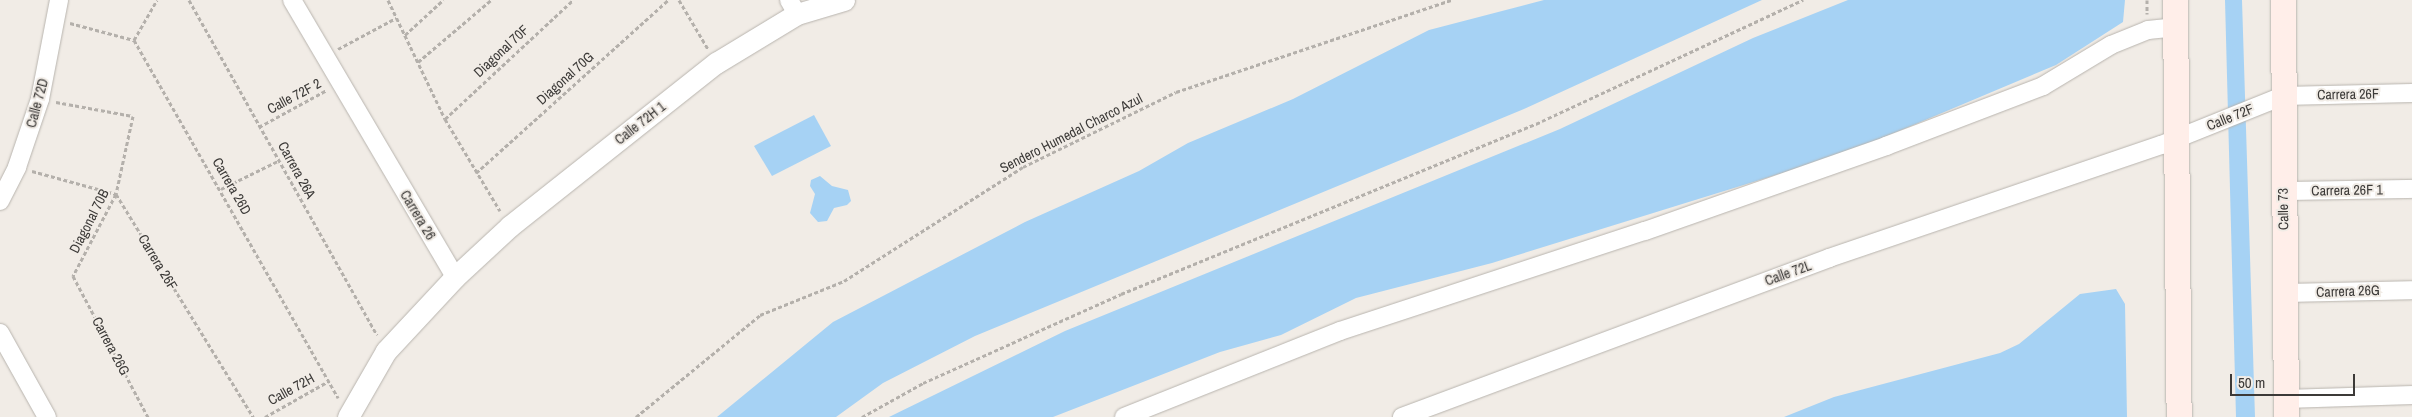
<!DOCTYPE html>
<style>
body{margin:0}
#map{position:relative;width:2412px;height:417px;overflow:hidden;background:#f1ece6;font-family:"Archivo Narrow",sans-serif}
div>[style]{position:absolute}
.water>*{inset:0;background:#a6d2f4}
.path>*{height:3px;margin-top:-1.5px;transform-origin:0;background:repeating-linear-gradient(90deg,#b4b0ab 0 4px,transparent 0 6.5px)}
.roads{filter:drop-shadow(0 0 1px #b8b4ae) drop-shadow(0 0 1px #b8b4ae)}
.minor>*{height:18px;margin:-9px;padding:0 9px;transform-origin:9px;border-radius:9px;background:#fff}
.tertiary>*{height:21px;margin:-10.5px;padding:0 10.5px;transform-origin:10.5px;border-radius:10.5px;background:#fff}
.secondary>*{height:25px;margin:-12.5px;padding:0 12.5px;transform-origin:12.5px;border-radius:12.5px;background:#ffeee9}
span{translate:-50% -50%;white-space:nowrap;text-align:center;line-height:1.15;-webkit-text-stroke:4px #f1ece6;paint-order:stroke}
.street-label{font-size:14px;color:#3c3a38}
.scale{position:absolute;left:2230px;top:374px;width:125px;height:22px;box-sizing:border-box;border:2px solid #3c3a38;border-top:0;padding-left:6px;font-size:15px;line-height:18px;white-space:nowrap;color:#3c3a38;-webkit-text-stroke:4px #f1ece6;paint-order:stroke}
</style>
<div id="map">
<div class="water">
<div style="clip-path:polygon(1544px 0,1762px 0,1524px 109px,975px 336px,883px 383px,836px 417px,717px 417px,833px 322px,1025px 222px,1139px 171px,1188px 143px,1293px 99px,1429px 30px)"></div>
<div style="clip-path:polygon(1848px 0,2125px 0,2123px 22px,2056px 65px,1847px 153px,1492px 263px,1356px 298px,1281px 335px,1220px 352px,1053px 417px,889px 417px,1065px 331px,1560px 129px,1753px 38px)"></div>
<div style="clip-path:polygon(2225px 0,2242px 0,2255px 417px,2236px 417px)"></div>
<div style="clip-path:polygon(814px 115px,831px 146px,772px 176px,754px 146px)"></div>
<div style="clip-path:polygon(820px 176px,832px 186px,848px 190px,851px 201px,847px 205px,834px 208px,827px 221px,818px 222px,810px 213px,815px 194px,810px 186px,811px 180px)"></div>
<div style="clip-path:polygon(2116px 289px,2125px 304px,2127px 417px,1784px 417px,1834px 397px,2000px 353px,2019px 344px,2080px 294px)"></div>
</div>
<div class="path">
<div style="left:189px;top:0;width:384px;rotate:60.7deg"></div>
<div style="left:388px;top:0;width:132px;rotate:64.4deg"></div>
<div style="left:445px;top:119px;width:107px;rotate:59.1deg"></div>
<div style="left:679px;top:0;width:57px;rotate:59.4deg"></div>
<div style="left:2147px;top:0;width:14px;rotate:90deg"></div>
<div style="left:70px;top:23px;width:66px;rotate:14.9deg"></div>
<div style="left:134px;top:40px;width:412px;rotate:60.3deg"></div>
<div style="left:405px;top:35px;width:52px;rotate:-42.6deg"></div>
<div style="left:134px;top:40px;width:46px;rotate:-60.1deg"></div>
<div style="left:338px;top:49px;width:66px;rotate:-28.1deg"></div>
<div style="left:418px;top:62px;width:96px;rotate:-40.3deg"></div>
<div style="left:56px;top:102px;width:78px;rotate:10.3deg"></div>
<div style="left:133px;top:116px;width:80px;rotate:102.3deg"></div>
<div style="left:116px;top:194px;width:93px;rotate:117.7deg"></div>
<div style="left:73px;top:276px;width:160px;rotate:62deg"></div>
<div style="left:445px;top:119px;width:175px;rotate:-42.9deg"></div>
<div style="left:259px;top:127px;width:77px;rotate:-28.6deg"></div>
<div style="left:32px;top:171px;width:87px;rotate:15.3deg"></div>
<div style="left:116px;top:194px;width:262px;rotate:58.4deg"></div>
<div style="left:476px;top:173px;width:258px;rotate:-42deg"></div>
<div style="left:221px;top:189px;width:64px;rotate:-26.2deg"></div>
<div style="left:265px;top:417px;width:73px;rotate:-29.4deg"></div>
<div style="left:636px;top:417px;width:161px;rotate:-39.4deg"></div>
<div style="left:760px;top:315px;width:91px;rotate:-22deg"></div>
<div style="left:844px;top:281px;width:212px;rotate:-32.5deg"></div>
<div style="left:1023px;top:167px;width:170px;rotate:-26.1deg"></div>
<div style="left:1176px;top:92px;width:290px;rotate:-18.5deg"></div>
<div style="left:862px;top:417px;width:70px;rotate:-29.1deg"></div>
<div style="left:923px;top:383px;width:217px;rotate:-24.2deg"></div>
<div style="left:1121px;top:294px;width:455px;rotate:-22.3deg"></div>
<div style="left:1542px;top:121px;width:288px;rotate:-24.9deg"></div>
</div>
<div class="roads">
<div class="minor">
<div style="left:292px;top:0;width:321px;rotate:59.5deg"></div>
<div style="left:789px;top:0;width:16px;rotate:60deg"></div>
<div style="left:2283px;top:191px;width:129px;rotate:-0.9deg"></div>
<div style="left:0;top:201px;width:38px;rotate:-63deg"></div>
<div style="left:17px;top:167px;width:72px;rotate:-71.3deg"></div>
<div style="left:40px;top:99px;width:101px;rotate:-79.1deg"></div>
<div style="left:2284px;top:293px;width:128px;rotate:-1.3deg"></div>
<div style="left:0;top:333px;width:96px;rotate:60.8deg"></div>
<div style="left:2286px;top:399px;width:126px;rotate:-1.8deg"></div>
<div style="left:1124px;top:417px;width:232px;rotate:-21.7deg"></div>
<div style="left:1340px;top:331px;width:321px;rotate:-18.2deg"></div>
<div style="left:1645px;top:231px;width:256px;rotate:-19.4deg"></div>
<div style="left:1886px;top:146px;width:168px;rotate:-20.9deg"></div>
<div style="left:2043px;top:86px;width:79px;rotate:-31.1deg"></div>
<div style="left:2111px;top:45px;width:40px;rotate:-22deg"></div>
<div style="left:2148px;top:30px;width:27px;rotate:-6deg"></div>
<div style="left:1402px;top:417px;width:456px;rotate:-20.4deg"></div>
<div style="left:1829px;top:258px;width:351px;rotate:-18.8deg"></div>
<div style="left:2161px;top:145px;width:131px;rotate:-21.9deg"></div>
<div style="left:2283px;top:96px;width:129px;rotate:-1.3deg"></div>
</div>
<div class="tertiary">
<div style="left:348px;top:417px;width:76px;rotate:-60.1deg"></div>
<div style="left:386px;top:351px;width:101px;rotate:-47deg"></div>
<div style="left:455px;top:277px;width:75px;rotate:-42.8deg"></div>
<div style="left:510px;top:226px;width:263px;rotate:-38.4deg"></div>
<div style="left:716px;top:63px;width:95px;rotate:-31.2deg"></div>
<div style="left:797px;top:14px;width:49px;rotate:-16.6deg"></div>
</div>
<div class="secondary">
<div style="left:2175px;top:0;width:417px;rotate:89.5deg"></div>
<div style="left:2283px;top:0;width:417px;rotate:89.6deg"></div>
</div>
</div>
<div class="street-label">
<span style="left:501px;top:51px;rotate:-43deg">Diagonal 70F</span>
<span style="left:565px;top:78px;rotate:-42deg">Diagonal 70G</span>
<span style="left:2348px;top:94px;rotate:-1deg">Carrera 26F</span>
<span style="left:294px;top:96px;rotate:-28deg">Calle 72F 2</span>
<span style="left:37px;top:103px;rotate:-75deg">Calle 72D</span>
<span style="left:2230px;top:117px;rotate:-22deg">Calle 72F</span>
<span style="left:640px;top:123px;rotate:-38deg">Calle 72H 1</span>
<span style="left:1071px;top:133px;rotate:-27deg">Sendero Humedal Charco Azul</span>
<span style="left:297px;top:170px;rotate:61deg">Carrera 26A</span>
<span style="left:232px;top:186px;rotate:60deg">Carrera 26D</span>
<span style="left:2347px;top:190px;rotate:-1deg">Carrera 26F 1</span>
<span style="left:2283px;top:209px;rotate:-91deg">Calle 73</span>
<span style="left:418px;top:215px;rotate:59deg">Carrera 26</span>
<span style="left:89px;top:221px;rotate:-63deg">Diagonal 70B</span>
<span style="left:158px;top:262px;rotate:59deg">Carrera 26F</span>
<span style="left:1788px;top:273px;rotate:-20deg">Calle 72L</span>
<span style="left:2348px;top:291px;rotate:-2deg">Carrera 26G</span>
<span style="left:111px;top:346px;rotate:62deg">Carrera 26G</span>
<span style="left:291px;top:389px;rotate:-29deg">Calle 72H</span>
</div>
<div class="scale">50 m</div>
</div>
